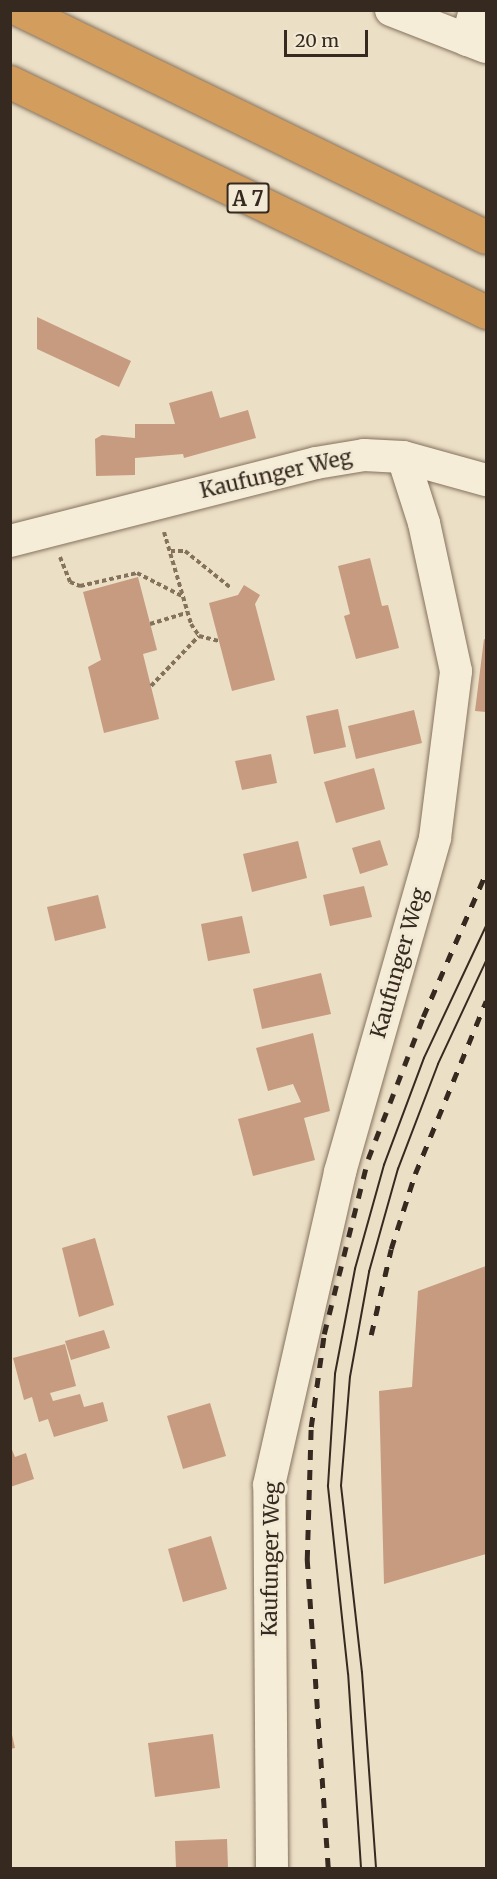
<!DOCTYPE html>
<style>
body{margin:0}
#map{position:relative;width:497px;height:1879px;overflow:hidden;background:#ebdfc6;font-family:Merriweather,serif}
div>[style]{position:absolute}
.building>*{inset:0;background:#c69b7f}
.path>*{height:4px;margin-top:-2px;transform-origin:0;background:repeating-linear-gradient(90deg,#85725d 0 4.5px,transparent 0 7.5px)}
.roads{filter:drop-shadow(0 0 2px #85725d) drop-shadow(0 0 2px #85725d)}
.minor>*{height:32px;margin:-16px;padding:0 16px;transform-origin:16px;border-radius:16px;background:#f6edd9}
.motorway>*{height:33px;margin:-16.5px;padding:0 16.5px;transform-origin:16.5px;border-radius:16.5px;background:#d39d5e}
.tram>*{height:1.5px;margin:-0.75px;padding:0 0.75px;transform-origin:0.75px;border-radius:0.75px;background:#362a20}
.rail>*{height:4.5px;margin-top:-2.25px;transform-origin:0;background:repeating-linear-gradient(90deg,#362a20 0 10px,transparent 0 20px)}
span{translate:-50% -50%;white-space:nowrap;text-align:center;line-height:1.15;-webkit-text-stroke:6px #f3ead5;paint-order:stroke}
.shield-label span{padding:2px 4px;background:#f3ead5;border:2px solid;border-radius:4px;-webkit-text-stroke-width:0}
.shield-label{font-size:20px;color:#362a20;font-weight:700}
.street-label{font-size:21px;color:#362a20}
.frame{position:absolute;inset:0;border:12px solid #362a20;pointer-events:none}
.scale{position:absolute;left:284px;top:30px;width:84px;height:27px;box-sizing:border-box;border:3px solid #362a20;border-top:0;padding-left:8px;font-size:18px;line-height:21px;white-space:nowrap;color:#362a20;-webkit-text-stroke:4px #f3ead5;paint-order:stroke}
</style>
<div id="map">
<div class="building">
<div style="clip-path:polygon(37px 317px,131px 361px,119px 387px,37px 349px)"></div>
<div style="clip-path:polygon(212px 391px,220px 418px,248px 410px,256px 438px,184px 458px,183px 454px,135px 458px,135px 475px,96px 476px,95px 439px,102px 435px,135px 438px,135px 424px,175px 424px,169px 403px)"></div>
<div style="clip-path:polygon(370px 558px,382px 606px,388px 605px,399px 648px,356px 659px,344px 616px,350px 614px,338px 566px)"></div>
<div style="clip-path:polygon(138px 577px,157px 650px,143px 654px,159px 719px,104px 733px,88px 667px,101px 660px,83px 592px)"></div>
<div style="clip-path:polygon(244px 585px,260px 595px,255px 604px,275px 680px,232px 691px,209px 603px,238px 595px)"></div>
<div style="clip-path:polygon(484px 639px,486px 640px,486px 712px,475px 711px)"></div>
<div style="clip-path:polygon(338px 709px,346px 747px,314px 754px,306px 716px)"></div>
<div style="clip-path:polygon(414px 710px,422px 743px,356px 759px,348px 726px)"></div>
<div style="clip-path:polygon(271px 754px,277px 783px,242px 790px,235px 761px)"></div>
<div style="clip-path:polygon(374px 768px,385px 809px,336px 823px,324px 782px)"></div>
<div style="clip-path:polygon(380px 840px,388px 865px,360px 874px,352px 848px)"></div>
<div style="clip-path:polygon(298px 841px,307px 878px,252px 892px,243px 854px)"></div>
<div style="clip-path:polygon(364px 886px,372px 917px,330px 926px,323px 895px)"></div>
<div style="clip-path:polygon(98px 895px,106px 928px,55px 941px,47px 907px)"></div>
<div style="clip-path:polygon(242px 916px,250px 953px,208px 961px,201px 924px)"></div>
<div style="clip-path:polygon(321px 973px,331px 1014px,262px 1029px,253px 989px)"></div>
<div style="clip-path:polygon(313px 1033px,330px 1111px,304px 1118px,315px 1160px,253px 1176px,238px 1119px,301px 1102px,293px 1084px,268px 1091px,256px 1048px)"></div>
<div style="clip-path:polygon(95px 1238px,114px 1305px,79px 1317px,62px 1248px)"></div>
<div style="clip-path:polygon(486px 1266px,486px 1554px,384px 1584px,379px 1391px,412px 1387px,418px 1291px)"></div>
<div style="clip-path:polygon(104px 1330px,110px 1348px,71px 1360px,65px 1341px)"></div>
<div style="clip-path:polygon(65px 1344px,76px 1386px,50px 1393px,53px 1401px,80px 1394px,84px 1407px,103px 1402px,108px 1421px,54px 1437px,48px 1419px,39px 1422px,32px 1397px,24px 1400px,13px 1358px)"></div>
<div style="clip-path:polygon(210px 1403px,226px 1456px,183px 1469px,167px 1416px)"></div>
<div style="clip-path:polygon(10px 1445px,15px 1457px,26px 1453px,34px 1479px,10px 1487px)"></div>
<div style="clip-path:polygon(211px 1536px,227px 1589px,183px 1602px,168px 1549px)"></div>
<div style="clip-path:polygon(10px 1726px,15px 1748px,10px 1749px)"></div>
<div style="clip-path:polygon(213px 1734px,220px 1788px,155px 1797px,148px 1743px)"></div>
<div style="clip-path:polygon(227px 1839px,228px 1868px,176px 1868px,175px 1841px)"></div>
</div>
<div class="path">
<div style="left:164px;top:532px;width:96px;rotate:73.6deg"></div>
<div style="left:191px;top:624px;width:14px;rotate:56deg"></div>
<div style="left:199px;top:636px;width:21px;rotate:14deg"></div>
<div style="left:171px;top:551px;width:14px"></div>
<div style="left:185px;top:551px;width:59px;rotate:38.8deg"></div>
<div style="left:60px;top:557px;width:27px;rotate:68deg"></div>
<div style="left:70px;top:582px;width:11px;rotate:22deg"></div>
<div style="left:80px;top:586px;width:58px;rotate:-12.8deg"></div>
<div style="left:137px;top:573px;width:51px;rotate:27.1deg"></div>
<div style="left:150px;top:624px;width:39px;rotate:-17deg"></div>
<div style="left:151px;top:686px;width:69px;rotate:-46.2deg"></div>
</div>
<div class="roads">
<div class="minor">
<div style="left:391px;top:10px;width:102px;rotate:21.3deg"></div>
<div style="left:467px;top:40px;width:31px;rotate:-75deg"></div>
<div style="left:10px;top:541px;width:316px;rotate:-14.3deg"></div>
<div style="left:316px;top:463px;width:49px;rotate:-9.5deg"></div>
<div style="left:364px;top:455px;width:39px;rotate:3deg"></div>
<div style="left:403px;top:457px;width:86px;rotate:15.5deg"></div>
<div style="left:272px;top:1868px;width:383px;rotate:-90.4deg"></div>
<div style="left:269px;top:1485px;width:321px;rotate:-77.2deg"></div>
<div style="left:340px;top:1172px;width:347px;rotate:-74.1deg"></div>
<div style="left:435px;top:838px;width:168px;rotate:-82.8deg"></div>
<div style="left:456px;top:671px;width:151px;rotate:-102.2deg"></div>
<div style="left:424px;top:523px;width:69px;rotate:-107.7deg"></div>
</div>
<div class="motorway">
<div style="left:20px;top:10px;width:518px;rotate:25.97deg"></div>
<div style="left:10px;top:82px;width:529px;rotate:25.79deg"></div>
</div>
</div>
<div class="tram">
<div style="left:361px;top:1868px;width:194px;rotate:-93.8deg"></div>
<div style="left:348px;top:1674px;width:189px;rotate:-96.1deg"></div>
<div style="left:328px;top:1486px;width:112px;rotate:-86.4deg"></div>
<div style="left:335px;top:1374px;width:107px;rotate:-79.2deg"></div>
<div style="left:355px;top:1269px;width:108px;rotate:-74.4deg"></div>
<div style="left:384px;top:1165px;width:114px;rotate:-69.5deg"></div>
<div style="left:424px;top:1058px;width:146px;rotate:-64.8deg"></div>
<div style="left:376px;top:1868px;width:196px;rotate:-94.1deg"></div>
<div style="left:362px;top:1673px;width:188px;rotate:-96.4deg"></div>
<div style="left:341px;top:1486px;width:109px;rotate:-85.3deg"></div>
<div style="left:350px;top:1377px;width:107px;rotate:-79.7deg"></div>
<div style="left:369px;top:1272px;width:107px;rotate:-74.3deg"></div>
<div style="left:398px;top:1169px;width:112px;rotate:-69.1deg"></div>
<div style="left:438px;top:1064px;width:114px;rotate:-65deg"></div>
</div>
<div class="rail">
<div style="left:371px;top:1335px;width:88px;rotate:-76.9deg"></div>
<div style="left:391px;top:1249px;width:79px;rotate:-72.3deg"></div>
<div style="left:415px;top:1174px;width:187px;rotate:-67.7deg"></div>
<div style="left:328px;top:1868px;width:309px;rotate:-93.9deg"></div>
<div style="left:307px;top:1560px;width:133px;rotate:-88.3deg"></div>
<div style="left:311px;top:1427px;width:94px;rotate:-82deg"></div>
<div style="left:324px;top:1334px;width:180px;rotate:-75.9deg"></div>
<div style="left:368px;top:1159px;width:152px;rotate:-68.8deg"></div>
<div style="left:423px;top:1017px;width:157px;rotate:-66.4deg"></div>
</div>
<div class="shield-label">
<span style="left:248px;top:198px">A 7</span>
</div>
<div class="street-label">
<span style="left:276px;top:474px;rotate:-13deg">Kaufunger Weg</span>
<span style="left:399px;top:963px;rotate:-74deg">Kaufunger Weg</span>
<span style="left:271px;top:1559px;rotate:-89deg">Kaufunger Weg</span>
</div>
<div class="frame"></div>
<div class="scale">20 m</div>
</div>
